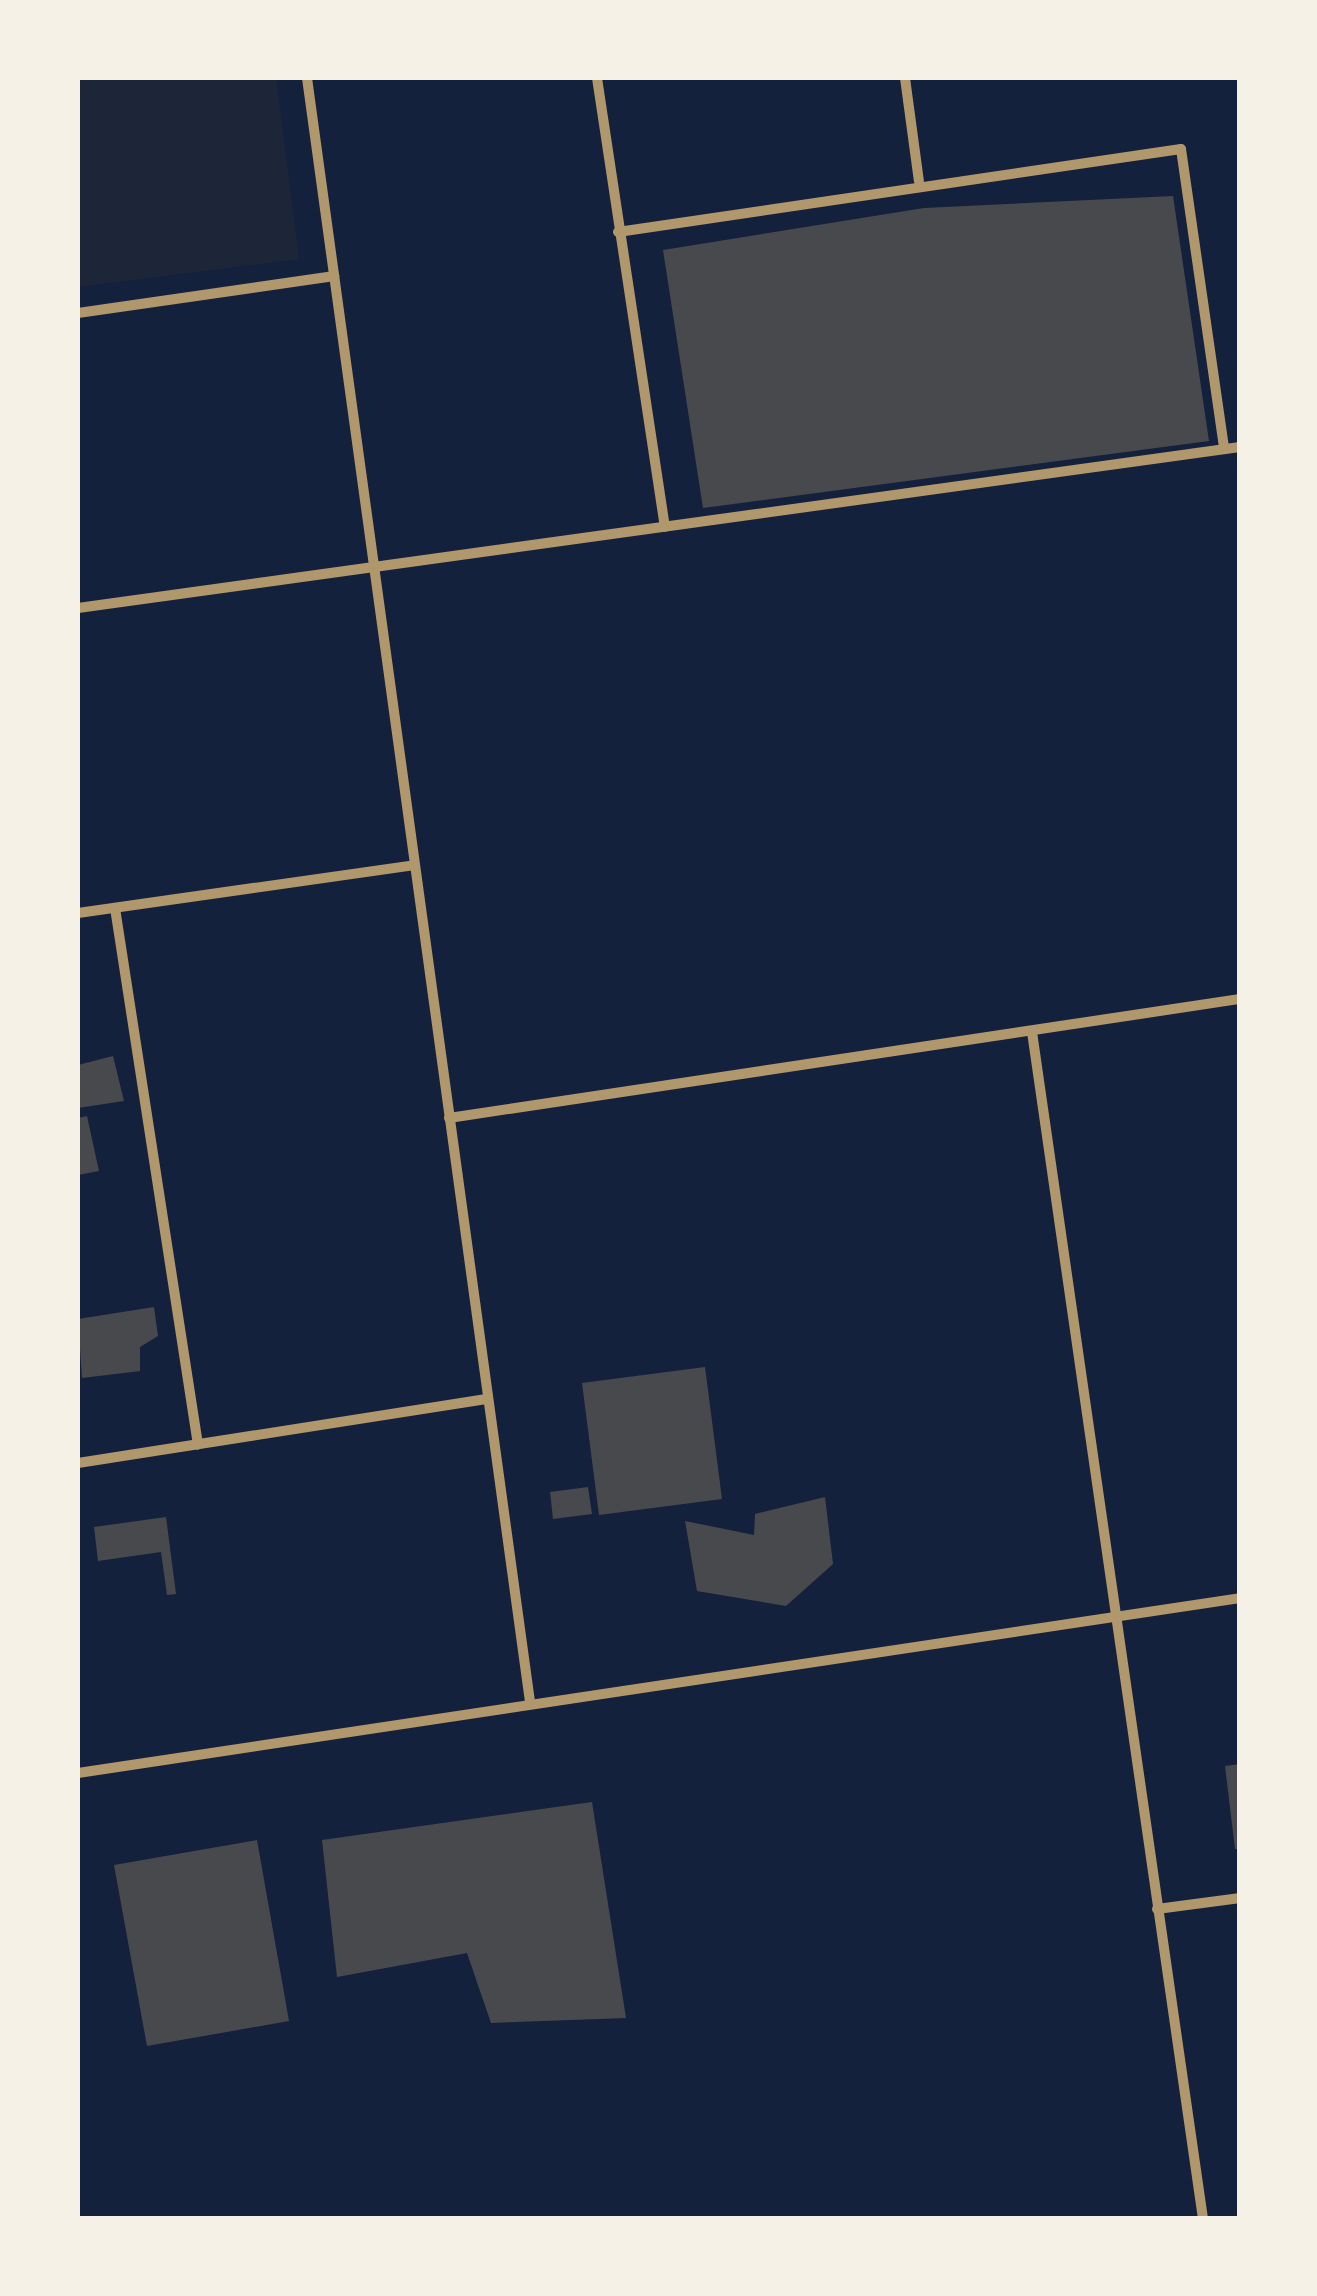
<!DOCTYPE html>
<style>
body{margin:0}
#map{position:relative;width:1317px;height:2296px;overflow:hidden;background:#14213d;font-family:Commissioner,sans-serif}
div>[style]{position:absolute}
.green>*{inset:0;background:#1d2539}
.building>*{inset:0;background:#48494c}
.minor>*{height:10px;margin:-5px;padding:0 5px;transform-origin:5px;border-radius:5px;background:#b1986c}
span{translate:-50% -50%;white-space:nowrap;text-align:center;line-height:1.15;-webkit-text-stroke:8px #f6f1e7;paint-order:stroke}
.frame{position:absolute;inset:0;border:80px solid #f6f1e7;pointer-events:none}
</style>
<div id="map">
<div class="green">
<div style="clip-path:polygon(78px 78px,276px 78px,299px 259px,78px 287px)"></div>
</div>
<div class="building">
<div style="clip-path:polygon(1173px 196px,1209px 441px,703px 508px,663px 250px,924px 208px)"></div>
<div style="clip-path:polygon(113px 1056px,124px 1101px,78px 1108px,78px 1065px)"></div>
<div style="clip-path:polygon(87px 1116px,99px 1171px,78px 1175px,78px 1118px)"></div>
<div style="clip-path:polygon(154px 1307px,158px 1336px,140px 1347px,140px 1371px,82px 1378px,78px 1319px)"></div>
<div style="clip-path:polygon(705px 1367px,722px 1499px,599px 1515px,582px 1383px)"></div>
<div style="clip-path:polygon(588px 1487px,592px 1514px,553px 1519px,550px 1492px)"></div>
<div style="clip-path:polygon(825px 1497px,833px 1564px,786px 1606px,697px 1591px,685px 1521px,754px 1535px,755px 1514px)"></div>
<div style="clip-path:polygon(166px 1517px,176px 1594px,167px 1595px,161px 1552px,98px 1561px,94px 1527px)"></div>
<div style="clip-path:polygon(1240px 1764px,1240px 1849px,1235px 1849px,1225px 1766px)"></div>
<div style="clip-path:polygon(592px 1802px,626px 2018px,491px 2023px,467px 1953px,337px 1977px,322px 1840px)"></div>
<div style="clip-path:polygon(257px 1840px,289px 2021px,147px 2046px,114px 1865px)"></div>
</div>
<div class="minor">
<div style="left:307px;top:78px;width:1639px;rotate:82.18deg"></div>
<div style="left:597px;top:78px;width:454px;rotate:81.4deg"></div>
<div style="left:905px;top:78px;width:104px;rotate:82.3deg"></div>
<div style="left:618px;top:232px;width:569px;rotate:-8.39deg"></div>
<div style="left:1181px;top:149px;width:303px;rotate:81.8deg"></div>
<div style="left:78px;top:313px;width:259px;rotate:-8.2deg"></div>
<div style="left:78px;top:608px;width:1173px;rotate:-7.89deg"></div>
<div style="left:115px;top:908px;width:543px;rotate:81.21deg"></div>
<div style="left:78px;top:913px;width:340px;rotate:-8.1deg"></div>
<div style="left:1032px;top:1032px;width:1198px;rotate:81.8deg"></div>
<div style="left:449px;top:1118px;width:800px;rotate:-8.56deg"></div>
<div style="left:78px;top:1463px;width:415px;rotate:-8.9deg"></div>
<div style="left:78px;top:1773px;width:1175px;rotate:-8.56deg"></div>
<div style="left:1157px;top:1909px;width:84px;rotate:-7.5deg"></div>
</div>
<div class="frame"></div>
</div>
